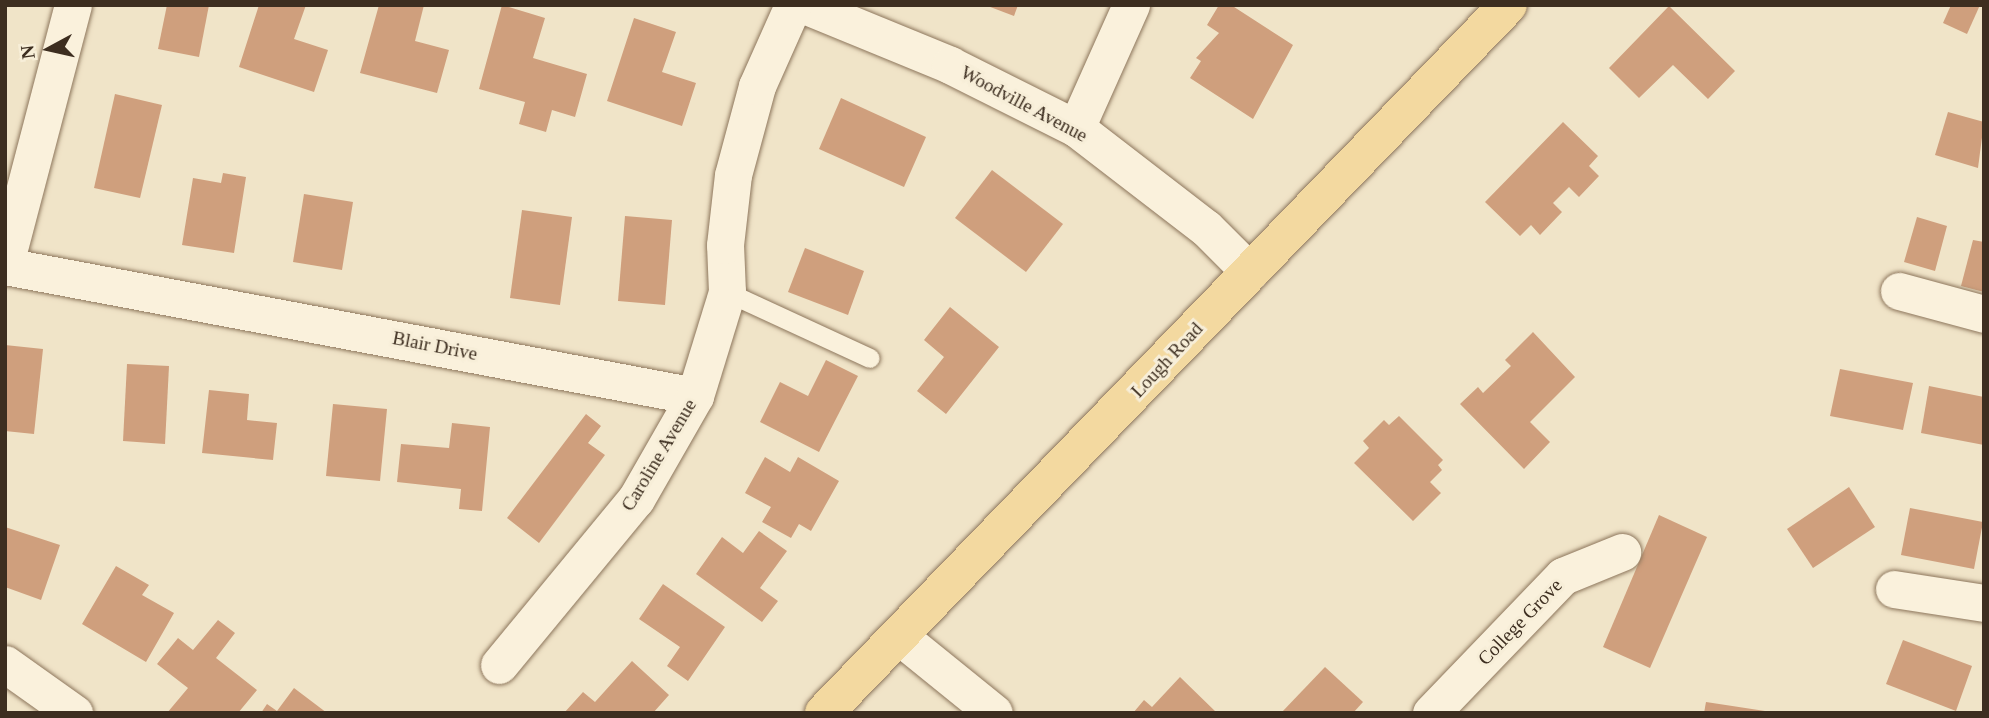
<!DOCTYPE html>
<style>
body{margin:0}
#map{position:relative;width:1989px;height:718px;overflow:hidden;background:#f0e4c8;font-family:Georgia,serif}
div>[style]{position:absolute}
.building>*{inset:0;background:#cf9f7d}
.roads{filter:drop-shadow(0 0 2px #8d765c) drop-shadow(0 0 2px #8d765c)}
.lane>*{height:19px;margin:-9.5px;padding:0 9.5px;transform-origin:9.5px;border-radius:9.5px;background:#faf1dc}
.street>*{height:37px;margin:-18.5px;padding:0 18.5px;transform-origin:18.5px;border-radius:18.5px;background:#faf1dc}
.primary>*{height:38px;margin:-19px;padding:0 19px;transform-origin:19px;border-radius:19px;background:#f3d9a0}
span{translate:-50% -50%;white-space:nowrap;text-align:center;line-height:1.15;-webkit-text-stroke:6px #f7eed8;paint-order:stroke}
.street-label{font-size:19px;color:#3d2e20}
.frame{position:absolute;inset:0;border:7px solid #3d2e20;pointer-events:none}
.north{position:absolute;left:14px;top:14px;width:70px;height:70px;-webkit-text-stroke:5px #f7eed8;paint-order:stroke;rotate:262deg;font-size:19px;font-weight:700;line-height:28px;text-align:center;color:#3d2e20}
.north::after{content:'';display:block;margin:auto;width:24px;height:32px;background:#3d2e20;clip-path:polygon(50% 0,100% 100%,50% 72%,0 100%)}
</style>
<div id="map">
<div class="building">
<div style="clip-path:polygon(167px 5px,209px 5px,199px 57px,158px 49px)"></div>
<div style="clip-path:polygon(259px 5px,306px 5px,294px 39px,328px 50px,314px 92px,239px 67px)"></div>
<div style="clip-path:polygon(379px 5px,424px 5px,415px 41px,449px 50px,437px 93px,360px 73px)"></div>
<div style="clip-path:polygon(502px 5px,545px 18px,533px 58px,587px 74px,575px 117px,552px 110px,546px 132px,519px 124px,525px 102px,479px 89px)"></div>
<div style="clip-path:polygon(985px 5px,1018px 5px,1014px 16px)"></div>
<div style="clip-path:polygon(1219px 5px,1231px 5px,1293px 45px,1253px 119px,1190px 78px,1201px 61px,1196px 58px,1219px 33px,1207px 25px)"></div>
<div style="clip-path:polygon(1951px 5px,1980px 5px,1967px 34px,1943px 23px)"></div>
<div style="clip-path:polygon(1669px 6px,1735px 71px,1708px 99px,1673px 65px,1639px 98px,1609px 68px)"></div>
<div style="clip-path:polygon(634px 18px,676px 32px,662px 72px,696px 83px,682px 126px,607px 101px)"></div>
<div style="clip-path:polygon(115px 94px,162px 105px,140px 198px,94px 188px)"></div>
<div style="clip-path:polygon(841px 98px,926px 137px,904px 187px,819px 149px)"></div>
<div style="clip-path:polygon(1948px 112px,1984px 122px,1978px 168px,1935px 155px)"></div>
<div style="clip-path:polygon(1563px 122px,1598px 156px,1589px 166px,1599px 176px,1579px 197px,1569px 187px,1553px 203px,1562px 212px,1540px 235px,1531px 225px,1520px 236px,1485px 202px)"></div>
<div style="clip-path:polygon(992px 170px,1063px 224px,1026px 272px,955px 218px)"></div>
<div style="clip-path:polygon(223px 173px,246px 177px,234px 253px,182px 245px,193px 178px,221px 183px)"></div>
<div style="clip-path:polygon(304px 194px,353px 202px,342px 270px,293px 262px)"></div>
<div style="clip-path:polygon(522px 210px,572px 217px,560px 305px,510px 298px)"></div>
<div style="clip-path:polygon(625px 216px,672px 220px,665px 305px,618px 301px)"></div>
<div style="clip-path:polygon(1917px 217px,1947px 226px,1935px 271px,1904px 262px)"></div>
<div style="clip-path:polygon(1973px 240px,1984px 242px,1984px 292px,1961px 286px)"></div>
<div style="clip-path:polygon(805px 248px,864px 271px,848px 315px,788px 292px)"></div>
<div style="clip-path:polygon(950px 307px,999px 347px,946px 414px,917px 391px,944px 357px,924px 340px)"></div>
<div style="clip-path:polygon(1533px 332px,1575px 377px,1530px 422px,1550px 442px,1524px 469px,1460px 404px,1478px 387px,1483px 393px,1511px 366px,1505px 360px)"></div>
<div style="clip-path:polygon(5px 345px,43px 349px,34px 434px,5px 431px)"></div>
<div style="clip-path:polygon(826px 360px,858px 376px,819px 452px,760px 422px,780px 382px,808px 396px)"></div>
<div style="clip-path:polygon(127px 364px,169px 366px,165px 444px,123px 441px)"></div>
<div style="clip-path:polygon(1840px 369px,1913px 383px,1903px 430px,1830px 416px)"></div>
<div style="clip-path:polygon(1929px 386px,1984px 397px,1984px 445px,1921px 433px)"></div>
<div style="clip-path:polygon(209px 390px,249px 394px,247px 420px,277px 423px,273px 460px,202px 453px)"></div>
<div style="clip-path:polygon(333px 404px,387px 409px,380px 481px,326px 476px)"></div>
<div style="clip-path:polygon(586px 414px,601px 426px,588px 443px,605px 455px,539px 543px,507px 518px)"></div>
<div style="clip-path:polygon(1399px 416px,1443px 460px,1438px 465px,1442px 470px,1430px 482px,1441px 493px,1413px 521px,1354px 463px,1369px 448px,1363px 441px,1384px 420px,1389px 425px)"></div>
<div style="clip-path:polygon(452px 423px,490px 427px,482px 511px,459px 509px,461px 489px,397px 482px,401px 444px,449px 448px)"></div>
<div style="clip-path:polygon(765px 457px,790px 472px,798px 457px,839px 481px,811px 531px,799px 524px,791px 538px,762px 522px,771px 507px,745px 493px)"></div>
<div style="clip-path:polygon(1849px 487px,1875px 527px,1813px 568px,1787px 529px)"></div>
<div style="clip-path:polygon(1910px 508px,1983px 522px,1974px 569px,1901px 555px)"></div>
<div style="clip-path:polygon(1659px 515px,1707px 537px,1650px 668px,1603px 647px)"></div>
<div style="clip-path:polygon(5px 527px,60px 545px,41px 600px,5px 587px)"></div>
<div style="clip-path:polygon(759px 531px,787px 551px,760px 588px,778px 601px,762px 622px,696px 574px,722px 537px,743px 553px)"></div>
<div style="clip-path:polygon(116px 566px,149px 585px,142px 595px,174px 613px,146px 662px,82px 624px)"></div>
<div style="clip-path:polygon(663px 584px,725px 627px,688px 681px,667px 666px,680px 647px,639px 619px)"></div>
<div style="clip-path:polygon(218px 620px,235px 633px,216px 658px,257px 690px,238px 713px,167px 713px,188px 688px,157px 664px,178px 638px,193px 650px)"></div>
<div style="clip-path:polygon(1903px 640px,1972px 666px,1956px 711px,1886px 684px)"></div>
<div style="clip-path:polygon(632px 661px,669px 695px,653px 713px,564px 713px,583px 692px,595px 702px)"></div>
<div style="clip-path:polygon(1325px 667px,1363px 702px,1353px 713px,1281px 713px)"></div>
<div style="clip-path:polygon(1180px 677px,1217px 713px,1133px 713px,1144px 700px,1152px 707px)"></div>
<div style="clip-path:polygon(294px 688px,327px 713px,261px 713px,267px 704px,277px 711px)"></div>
<div style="clip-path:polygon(1706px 702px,1765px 711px,1765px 713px,1704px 713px)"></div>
</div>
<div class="roads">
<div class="lane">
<div style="left:727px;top:292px;width:157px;rotate:24.8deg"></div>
</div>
<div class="street">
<div style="left:804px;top:5px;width:158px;rotate:22.3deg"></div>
<div style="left:950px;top:65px;width:141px;rotate:26.6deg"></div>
<div style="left:1076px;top:128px;width:164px;rotate:37.6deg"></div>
<div style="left:1206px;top:228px;width:62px;rotate:45deg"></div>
<div style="left:1076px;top:128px;width:135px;rotate:-65.9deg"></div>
<div style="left:5px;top:264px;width:268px;rotate:-75.3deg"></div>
<div style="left:5px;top:266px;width:702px;rotate:10.67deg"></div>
<div style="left:1899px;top:291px;width:88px;rotate:15.1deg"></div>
<div style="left:1894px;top:589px;width:91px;rotate:8.8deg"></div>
<div style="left:899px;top:636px;width:122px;rotate:39deg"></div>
<div style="left:5px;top:664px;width:85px;rotate:35.4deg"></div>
<div style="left:499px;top:665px;width:215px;rotate:-50.5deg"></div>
<div style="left:636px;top:499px;width:119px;rotate:-60.2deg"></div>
<div style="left:695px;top:396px;width:109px;rotate:-72.9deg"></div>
<div style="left:727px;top:292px;width:47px;rotate:-92.4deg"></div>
<div style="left:725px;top:245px;width:70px;rotate:-83.5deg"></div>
<div style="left:733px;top:175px;width:92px;rotate:-74.9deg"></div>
<div style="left:757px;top:86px;width:89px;rotate:-66deg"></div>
<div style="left:1431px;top:713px;width:190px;rotate:-46.1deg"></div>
<div style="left:1563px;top:576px;width:64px;rotate:-22.1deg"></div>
</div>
<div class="primary">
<div style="left:824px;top:713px;width:984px;rotate:-45.99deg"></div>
</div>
</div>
<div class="street-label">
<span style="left:1024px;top:104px;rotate:28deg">Woodville Avenue</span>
<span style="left:435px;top:346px;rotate:11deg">Blair Drive</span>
<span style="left:1167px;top:360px;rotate:-47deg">Lough Road</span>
<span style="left:659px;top:455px;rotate:-59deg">Caroline Avenue</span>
<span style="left:1520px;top:622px;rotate:-46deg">College Grove</span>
</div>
<div class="frame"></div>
<div class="north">N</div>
</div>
